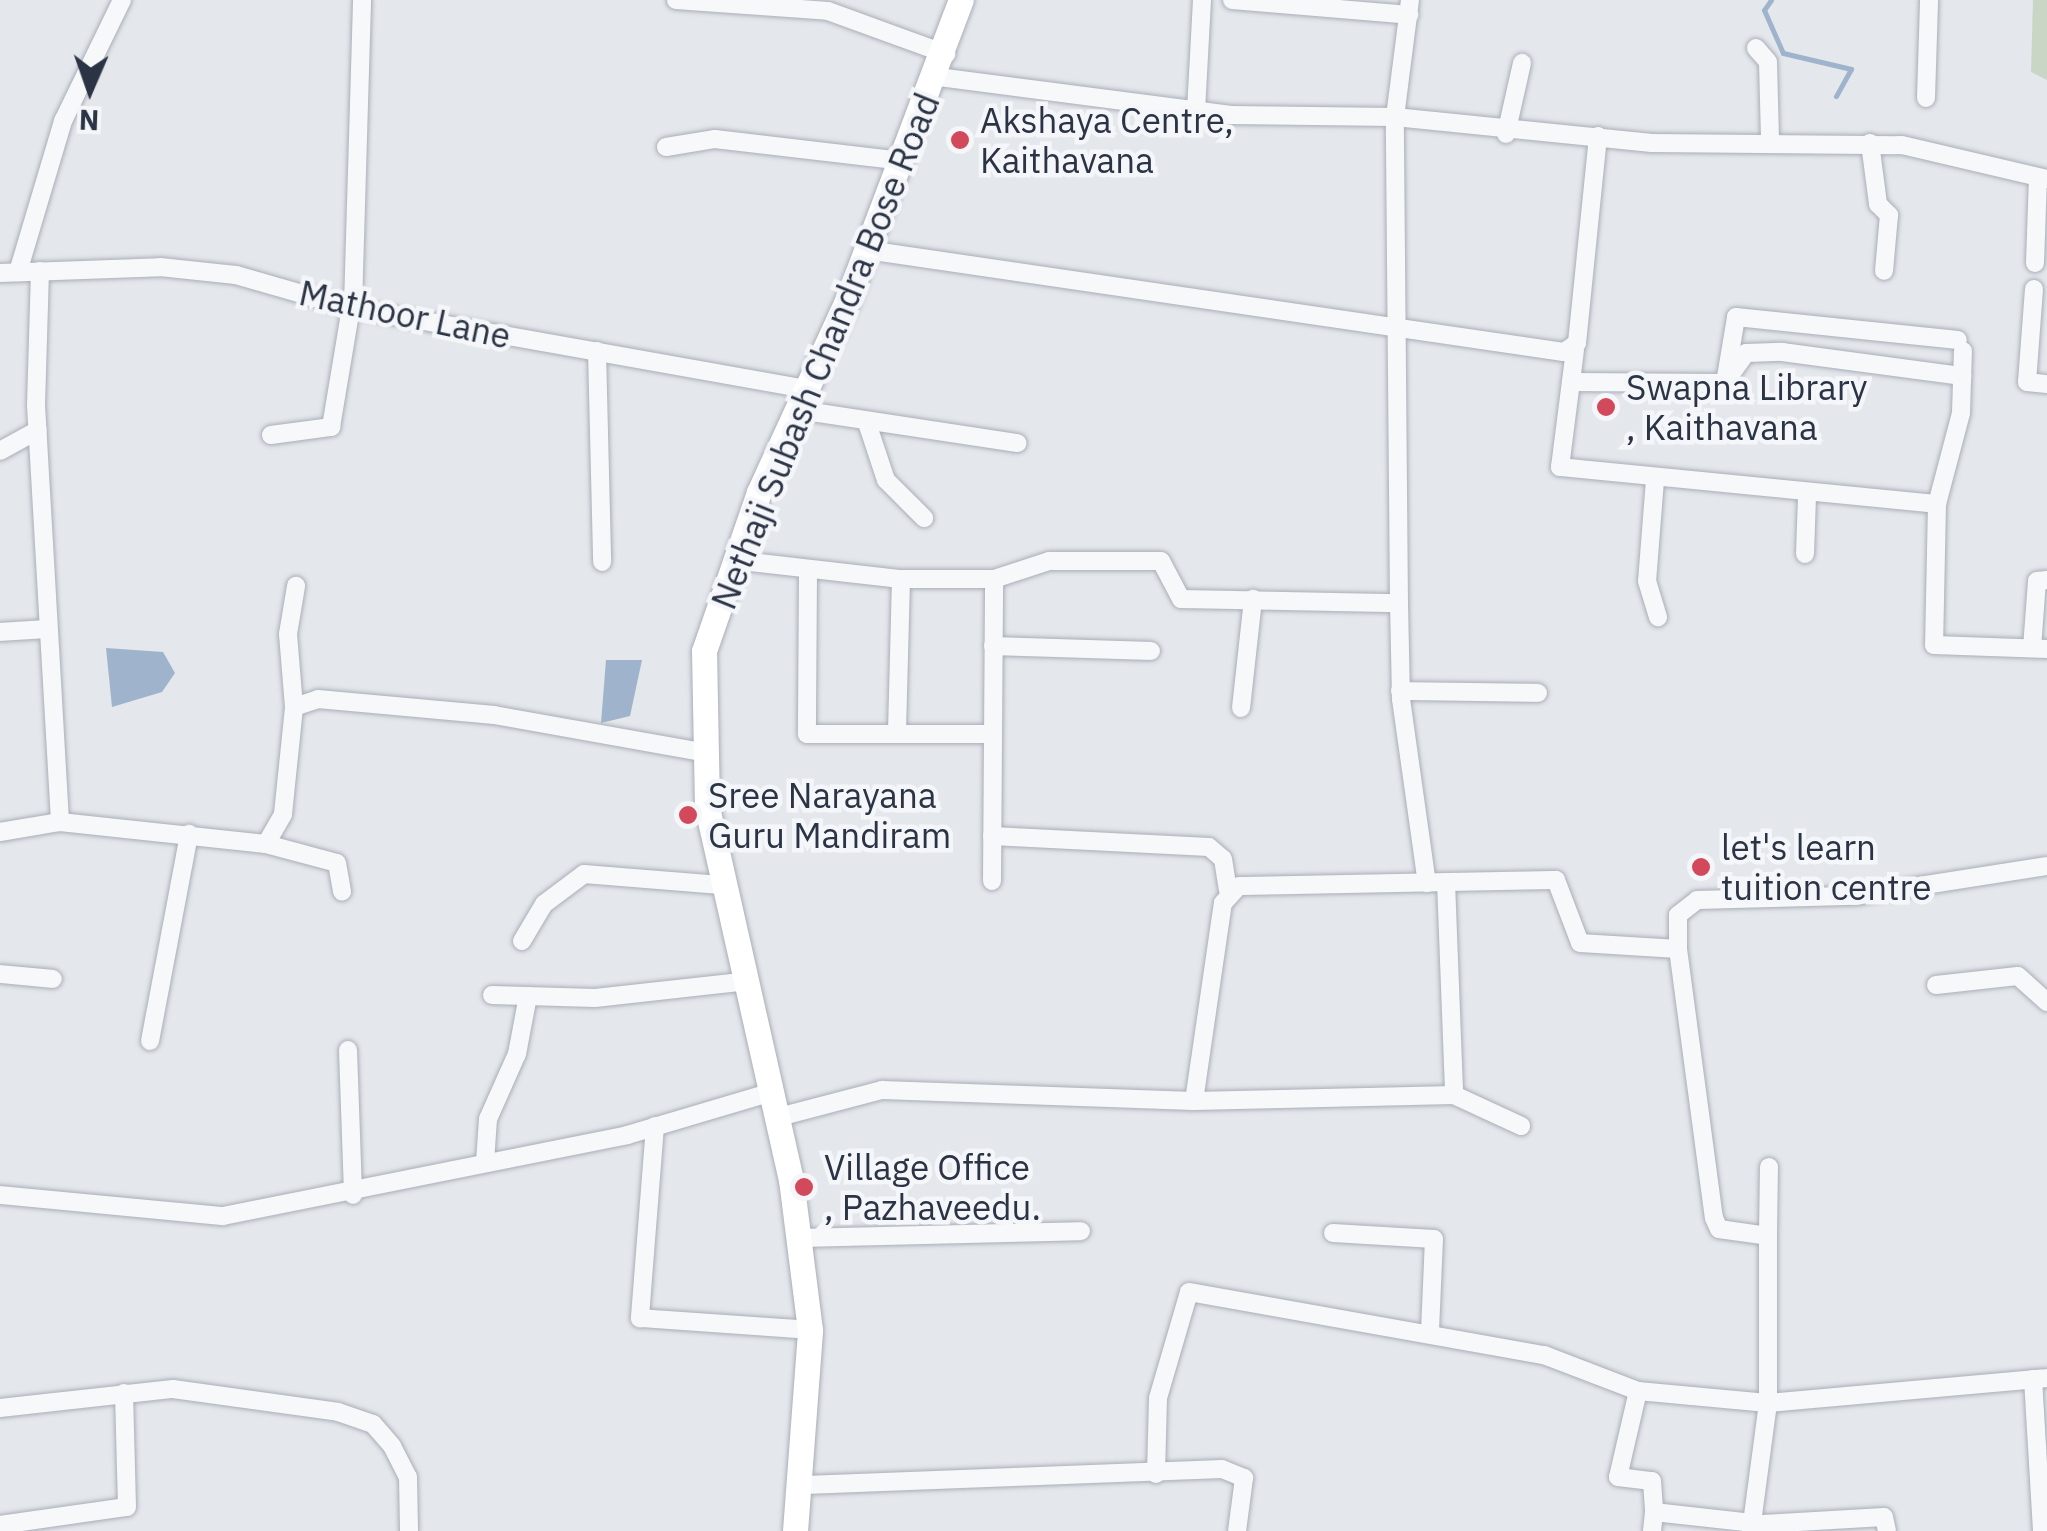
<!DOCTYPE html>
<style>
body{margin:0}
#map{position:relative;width:2047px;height:1531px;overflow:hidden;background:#e4e7ec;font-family:"IBM Plex Sans",sans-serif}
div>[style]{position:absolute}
.green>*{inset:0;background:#c9d6c5}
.water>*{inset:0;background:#9fb4cc}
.stream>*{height:5px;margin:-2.5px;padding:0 2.5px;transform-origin:2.5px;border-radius:2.5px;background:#9fb4cc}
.roads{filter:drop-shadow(0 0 2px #a9aeb7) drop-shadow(0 0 2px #a9aeb7)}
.minor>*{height:18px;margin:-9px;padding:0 9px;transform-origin:9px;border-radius:9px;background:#f7f8fa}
.secondary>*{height:25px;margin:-12.5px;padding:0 12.5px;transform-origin:12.5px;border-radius:12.5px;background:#fff}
.dots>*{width:28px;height:28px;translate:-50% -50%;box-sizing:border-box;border:5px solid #f4f6f9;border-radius:50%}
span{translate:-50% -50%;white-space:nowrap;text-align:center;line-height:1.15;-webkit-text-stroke:9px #f4f6f9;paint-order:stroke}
.poi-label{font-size:35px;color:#2b3445}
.left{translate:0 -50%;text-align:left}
.street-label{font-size:35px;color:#2b3445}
.north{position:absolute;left:40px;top:40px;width:100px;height:100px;-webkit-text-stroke:8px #f4f6f9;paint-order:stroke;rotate:182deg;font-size:28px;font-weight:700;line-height:40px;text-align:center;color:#2b3445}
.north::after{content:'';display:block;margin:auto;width:35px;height:45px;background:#2b3445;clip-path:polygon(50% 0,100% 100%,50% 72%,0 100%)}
</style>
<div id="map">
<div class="green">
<div style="clip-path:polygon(2033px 0,2047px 0,2047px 80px,2031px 72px)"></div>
</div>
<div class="water">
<div style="clip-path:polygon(106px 648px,163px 652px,175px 673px,162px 692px,112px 707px)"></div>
<div style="clip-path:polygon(606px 660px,642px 660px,630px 716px,601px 723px)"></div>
</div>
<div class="stream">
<div style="left:1771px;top:0;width:12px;rotate:125deg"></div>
<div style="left:1764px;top:10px;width:47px;rotate:66.2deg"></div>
<div style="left:1783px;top:53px;width:70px;rotate:13.2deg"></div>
<div style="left:1851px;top:69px;width:31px;rotate:119deg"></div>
</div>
<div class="roads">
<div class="minor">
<div style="left:676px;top:0;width:152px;rotate:4.1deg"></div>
<div style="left:828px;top:11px;width:126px;rotate:20deg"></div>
<div style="left:1232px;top:0;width:178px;rotate:4.8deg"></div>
<div style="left:1410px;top:0;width:118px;rotate:97.3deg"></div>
<div style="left:1395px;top:117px;width:258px;rotate:5.8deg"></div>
<div style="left:1652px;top:143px;width:250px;rotate:0.5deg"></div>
<div style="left:1902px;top:145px;width:149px;rotate:13.2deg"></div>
<div style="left:1756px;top:48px;width:18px;rotate:49deg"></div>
<div style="left:1768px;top:62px;width:79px;rotate:88.5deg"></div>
<div style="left:1926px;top:98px;width:98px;rotate:-88.2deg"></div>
<div style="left:1196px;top:111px;width:111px;rotate:-86.9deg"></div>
<div style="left:1506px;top:134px;width:73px;rotate:-77.3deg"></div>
<div style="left:1870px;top:143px;width:62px;rotate:82.5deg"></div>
<div style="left:1878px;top:204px;width:16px;rotate:45deg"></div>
<div style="left:1889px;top:215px;width:56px;rotate:95.1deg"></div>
<div style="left:666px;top:147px;width:50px;rotate:-9.3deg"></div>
<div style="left:715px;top:139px;width:188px;rotate:6.7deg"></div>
<div style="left:867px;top:250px;width:704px;rotate:8.33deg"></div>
<div style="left:1564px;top:352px;width:16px;rotate:-35deg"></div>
<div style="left:1577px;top:343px;width:208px;rotate:-84.2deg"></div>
<div style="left:2035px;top:263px;width:85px;rotate:-88deg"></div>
<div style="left:40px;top:271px;width:134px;rotate:91.7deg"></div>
<div style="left:36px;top:405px;width:418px;rotate:86.7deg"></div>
<div style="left:18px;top:272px;width:158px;rotate:-73.4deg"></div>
<div style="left:63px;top:121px;width:135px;rotate:-64deg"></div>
<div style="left:0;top:273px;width:160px;rotate:-2.1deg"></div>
<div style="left:160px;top:267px;width:76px;rotate:6deg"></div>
<div style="left:236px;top:275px;width:120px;rotate:16deg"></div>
<div style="left:351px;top:308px;width:464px;rotate:10.1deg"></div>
<div style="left:2034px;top:289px;width:93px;rotate:94.3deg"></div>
<div style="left:2027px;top:382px;width:20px;rotate:6deg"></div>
<div style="left:353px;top:306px;width:306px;rotate:-88.3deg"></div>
<div style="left:1575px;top:350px;width:118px;rotate:97.3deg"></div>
<div style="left:1560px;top:467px;width:379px;rotate:5.6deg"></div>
<div style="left:1937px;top:504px;width:141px;rotate:91.2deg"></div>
<div style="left:1934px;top:645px;width:113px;rotate:2deg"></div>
<div style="left:597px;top:351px;width:211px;rotate:88.6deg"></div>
<div style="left:1728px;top:378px;width:31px;rotate:-54deg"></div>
<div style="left:1746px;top:353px;width:36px;rotate:-2deg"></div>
<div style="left:1782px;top:352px;width:182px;rotate:7.6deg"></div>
<div style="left:1571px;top:382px;width:154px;rotate:0.4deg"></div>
<div style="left:1725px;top:383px;width:67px;rotate:-80.5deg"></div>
<div style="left:1736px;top:317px;width:223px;rotate:5.9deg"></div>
<div style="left:799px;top:410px;width:221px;rotate:8.6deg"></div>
<div style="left:867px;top:423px;width:60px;rotate:71.6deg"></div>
<div style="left:886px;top:480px;width:54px;rotate:45deg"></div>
<div style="left:271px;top:435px;width:61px;rotate:-7.6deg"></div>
<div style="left:331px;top:427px;width:121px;rotate:-80.5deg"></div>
<div style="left:0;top:451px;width:43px;rotate:-28.9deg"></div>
<div style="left:1655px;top:480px;width:101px;rotate:94.5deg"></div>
<div style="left:1647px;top:581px;width:38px;rotate:73deg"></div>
<div style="left:1937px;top:504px;width:94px;rotate:-75.2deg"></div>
<div style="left:1961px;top:413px;width:62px;rotate:-88.2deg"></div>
<div style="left:1805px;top:554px;width:56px;rotate:-88deg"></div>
<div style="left:733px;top:560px;width:169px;rotate:6.5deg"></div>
<div style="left:901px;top:579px;width:93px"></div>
<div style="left:994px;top:579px;width:58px;rotate:-18.1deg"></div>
<div style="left:1049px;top:561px;width:112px"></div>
<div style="left:1161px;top:561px;width:43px;rotate:62.2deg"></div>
<div style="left:1181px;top:599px;width:218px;rotate:1.1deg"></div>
<div style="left:1399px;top:603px;width:486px;rotate:-90.5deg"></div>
<div style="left:1395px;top:117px;width:164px;rotate:-179.3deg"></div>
<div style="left:1231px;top:115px;width:296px;rotate:-172.6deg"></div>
<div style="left:808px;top:573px;width:161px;rotate:90.4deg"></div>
<div style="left:807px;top:734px;width:186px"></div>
<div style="left:1399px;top:603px;width:96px;rotate:88.8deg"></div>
<div style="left:1401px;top:699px;width:186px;rotate:82deg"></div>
<div style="left:0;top:632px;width:46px;rotate:-3.7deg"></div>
<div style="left:993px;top:646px;width:158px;rotate:1.8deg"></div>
<div style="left:2032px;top:648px;width:67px;rotate:-85.7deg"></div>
<div style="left:2037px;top:581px;width:10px;rotate:-6deg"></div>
<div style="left:1400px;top:691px;width:138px;rotate:0.8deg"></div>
<div style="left:294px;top:707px;width:73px;rotate:-94.7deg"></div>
<div style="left:288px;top:634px;width:49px;rotate:-80.5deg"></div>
<div style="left:1241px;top:708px;width:110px;rotate:-83.7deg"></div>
<div style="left:897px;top:732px;width:153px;rotate:-88.5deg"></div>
<div style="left:0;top:832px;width:61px;rotate:-9.5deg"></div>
<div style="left:60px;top:822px;width:207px;rotate:6.1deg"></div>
<div style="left:266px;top:844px;width:34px;rotate:-60deg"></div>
<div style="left:283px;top:814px;width:108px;rotate:-84.1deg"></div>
<div style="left:294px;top:707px;width:25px;rotate:-18deg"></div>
<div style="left:318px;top:699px;width:177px;rotate:5.2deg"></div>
<div style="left:494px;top:715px;width:216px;rotate:10.1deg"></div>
<div style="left:992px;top:836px;width:217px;rotate:2.9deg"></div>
<div style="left:1209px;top:847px;width:18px;rotate:41deg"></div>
<div style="left:1223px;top:859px;width:31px;rotate:81deg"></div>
<div style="left:266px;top:844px;width:73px;rotate:15deg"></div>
<div style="left:337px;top:863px;width:29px;rotate:80deg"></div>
<div style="left:992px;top:881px;width:302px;rotate:-89.6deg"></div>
<div style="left:1446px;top:882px;width:213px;rotate:87.8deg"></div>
<div style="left:522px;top:941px;width:43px;rotate:-59.3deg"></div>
<div style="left:544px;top:904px;width:50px;rotate:-36.9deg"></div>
<div style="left:584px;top:874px;width:137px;rotate:4.6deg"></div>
<div style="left:1678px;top:949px;width:271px;rotate:82.4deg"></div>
<div style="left:1714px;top:1218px;width:12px;rotate:66deg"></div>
<div style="left:1719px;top:1229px;width:49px;rotate:8.1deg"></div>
<div style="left:1768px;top:1236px;width:167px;rotate:90deg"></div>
<div style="left:1768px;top:1403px;width:129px;rotate:97.6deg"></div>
<div style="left:0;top:974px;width:53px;rotate:5.4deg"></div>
<div style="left:1936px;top:985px;width:82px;rotate:-6.3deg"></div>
<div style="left:2018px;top:976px;width:39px;rotate:42deg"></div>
<div style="left:492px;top:995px;width:103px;rotate:1.7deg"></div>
<div style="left:595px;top:998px;width:147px;rotate:-6.3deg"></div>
<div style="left:150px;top:1041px;width:211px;rotate:-79.3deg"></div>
<div style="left:348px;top:1050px;width:145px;rotate:88deg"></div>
<div style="left:1194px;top:1101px;width:260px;rotate:-1.3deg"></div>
<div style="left:1454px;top:1095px;width:74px;rotate:24.8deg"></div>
<div style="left:775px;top:1118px;width:111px;rotate:-14.7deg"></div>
<div style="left:882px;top:1090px;width:312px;rotate:2deg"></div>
<div style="left:1194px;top:1101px;width:200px;rotate:-81.7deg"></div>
<div style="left:1223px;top:903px;width:23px;rotate:-47deg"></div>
<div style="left:1239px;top:886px;width:317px;rotate:-1.1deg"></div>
<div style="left:1556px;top:880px;width:67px;rotate:69.1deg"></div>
<div style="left:1580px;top:943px;width:98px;rotate:3.5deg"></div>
<div style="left:1678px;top:949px;width:34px;rotate:-90deg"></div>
<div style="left:1678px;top:915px;width:24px;rotate:-38deg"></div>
<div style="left:1697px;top:900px;width:158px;rotate:-1.5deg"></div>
<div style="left:1855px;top:896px;width:194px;rotate:-8.9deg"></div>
<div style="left:655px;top:1126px;width:193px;rotate:94.5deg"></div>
<div style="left:640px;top:1318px;width:170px;rotate:4deg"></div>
<div style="left:485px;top:1162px;width:43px;rotate:-86deg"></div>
<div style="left:488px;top:1119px;width:71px;rotate:-66deg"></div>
<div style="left:517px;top:1054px;width:59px;rotate:-79.3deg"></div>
<div style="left:0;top:1195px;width:224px;rotate:5.4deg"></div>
<div style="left:223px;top:1216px;width:412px;rotate:-11.3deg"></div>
<div style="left:627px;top:1135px;width:148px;rotate:-16.5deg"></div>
<div style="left:1333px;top:1233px;width:101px;rotate:3.4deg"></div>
<div style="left:1434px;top:1239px;width:93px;rotate:92.5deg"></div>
<div style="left:1768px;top:1236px;width:69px;rotate:-89.2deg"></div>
<div style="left:799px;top:1238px;width:282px;rotate:-1.4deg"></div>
<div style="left:2033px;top:1379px;width:152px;rotate:86.6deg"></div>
<div style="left:1638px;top:1391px;width:88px;rotate:103.1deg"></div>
<div style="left:1618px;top:1477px;width:34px;rotate:7deg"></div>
<div style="left:1652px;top:1481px;width:31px;rotate:86deg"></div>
<div style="left:0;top:1408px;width:174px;rotate:-6.3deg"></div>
<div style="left:173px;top:1389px;width:167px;rotate:7.9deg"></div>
<div style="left:338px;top:1412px;width:37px;rotate:19deg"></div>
<div style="left:373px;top:1424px;width:29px;rotate:49deg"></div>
<div style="left:392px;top:1446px;width:35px;rotate:63deg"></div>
<div style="left:408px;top:1477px;width:54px;rotate:88.9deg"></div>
<div style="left:1156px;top:1474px;width:76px;rotate:-88.5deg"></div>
<div style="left:1158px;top:1398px;width:110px;rotate:-73.7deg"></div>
<div style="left:1189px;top:1292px;width:361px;rotate:10.1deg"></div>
<div style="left:1544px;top:1355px;width:101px;rotate:21deg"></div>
<div style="left:1638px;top:1391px;width:54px;rotate:5.3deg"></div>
<div style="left:1692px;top:1396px;width:76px;rotate:5.3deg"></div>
<div style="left:1768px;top:1403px;width:280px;rotate:-5.1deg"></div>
<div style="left:805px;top:1485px;width:417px;rotate:-2.2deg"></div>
<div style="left:1222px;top:1469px;width:24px;rotate:22deg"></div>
<div style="left:1244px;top:1478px;width:53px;rotate:97.5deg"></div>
<div style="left:0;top:1525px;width:128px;rotate:-8.1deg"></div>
<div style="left:127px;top:1507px;width:114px;rotate:-91.5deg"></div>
<div style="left:1652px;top:1531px;width:19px;rotate:-84deg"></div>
<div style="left:1654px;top:1512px;width:110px;rotate:6.3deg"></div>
<div style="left:1763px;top:1524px;width:121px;rotate:-3.3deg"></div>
<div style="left:1884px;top:1517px;width:14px;rotate:78deg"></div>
</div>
<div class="secondary">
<div style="left:795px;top:1531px;width:202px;rotate:-85.7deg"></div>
<div style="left:810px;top:1330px;width:151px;rotate:-97.2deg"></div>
<div style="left:791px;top:1180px;width:383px;rotate:-102.7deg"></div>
<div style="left:707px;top:806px;width:155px;rotate:-91.1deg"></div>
<div style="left:704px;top:651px;width:168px;rotate:-70.9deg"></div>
<div style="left:759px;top:492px;width:210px;rotate:-65.3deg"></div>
<div style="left:847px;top:301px;width:322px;rotate:-69.3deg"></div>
</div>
</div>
<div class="dots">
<div style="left:960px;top:140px;background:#d1495b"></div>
<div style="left:1606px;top:407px;background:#d1495b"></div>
<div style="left:688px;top:815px;background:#d1495b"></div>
<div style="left:1701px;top:867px;background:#d1495b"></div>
<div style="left:804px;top:1187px;background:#d1495b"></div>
</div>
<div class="poi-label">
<span class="left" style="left:980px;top:140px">Akshaya Centre,<br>Kaithavana</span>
<span class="left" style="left:1626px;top:407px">Swapna Library<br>, Kaithavana</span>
<span class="left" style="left:708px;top:815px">Sree Narayana<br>Guru Mandiram</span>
<span class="left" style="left:1721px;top:867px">let's learn<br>tuition centre</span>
<span class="left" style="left:824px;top:1187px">Village Office<br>, Pazhaveedu.</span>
</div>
<div class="street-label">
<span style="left:405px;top:314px;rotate:12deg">Mathoor Lane</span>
<span style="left:825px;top:351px;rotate:-68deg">Nethaji Subash Chandra Bose Road</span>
</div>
<div class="north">N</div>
</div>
